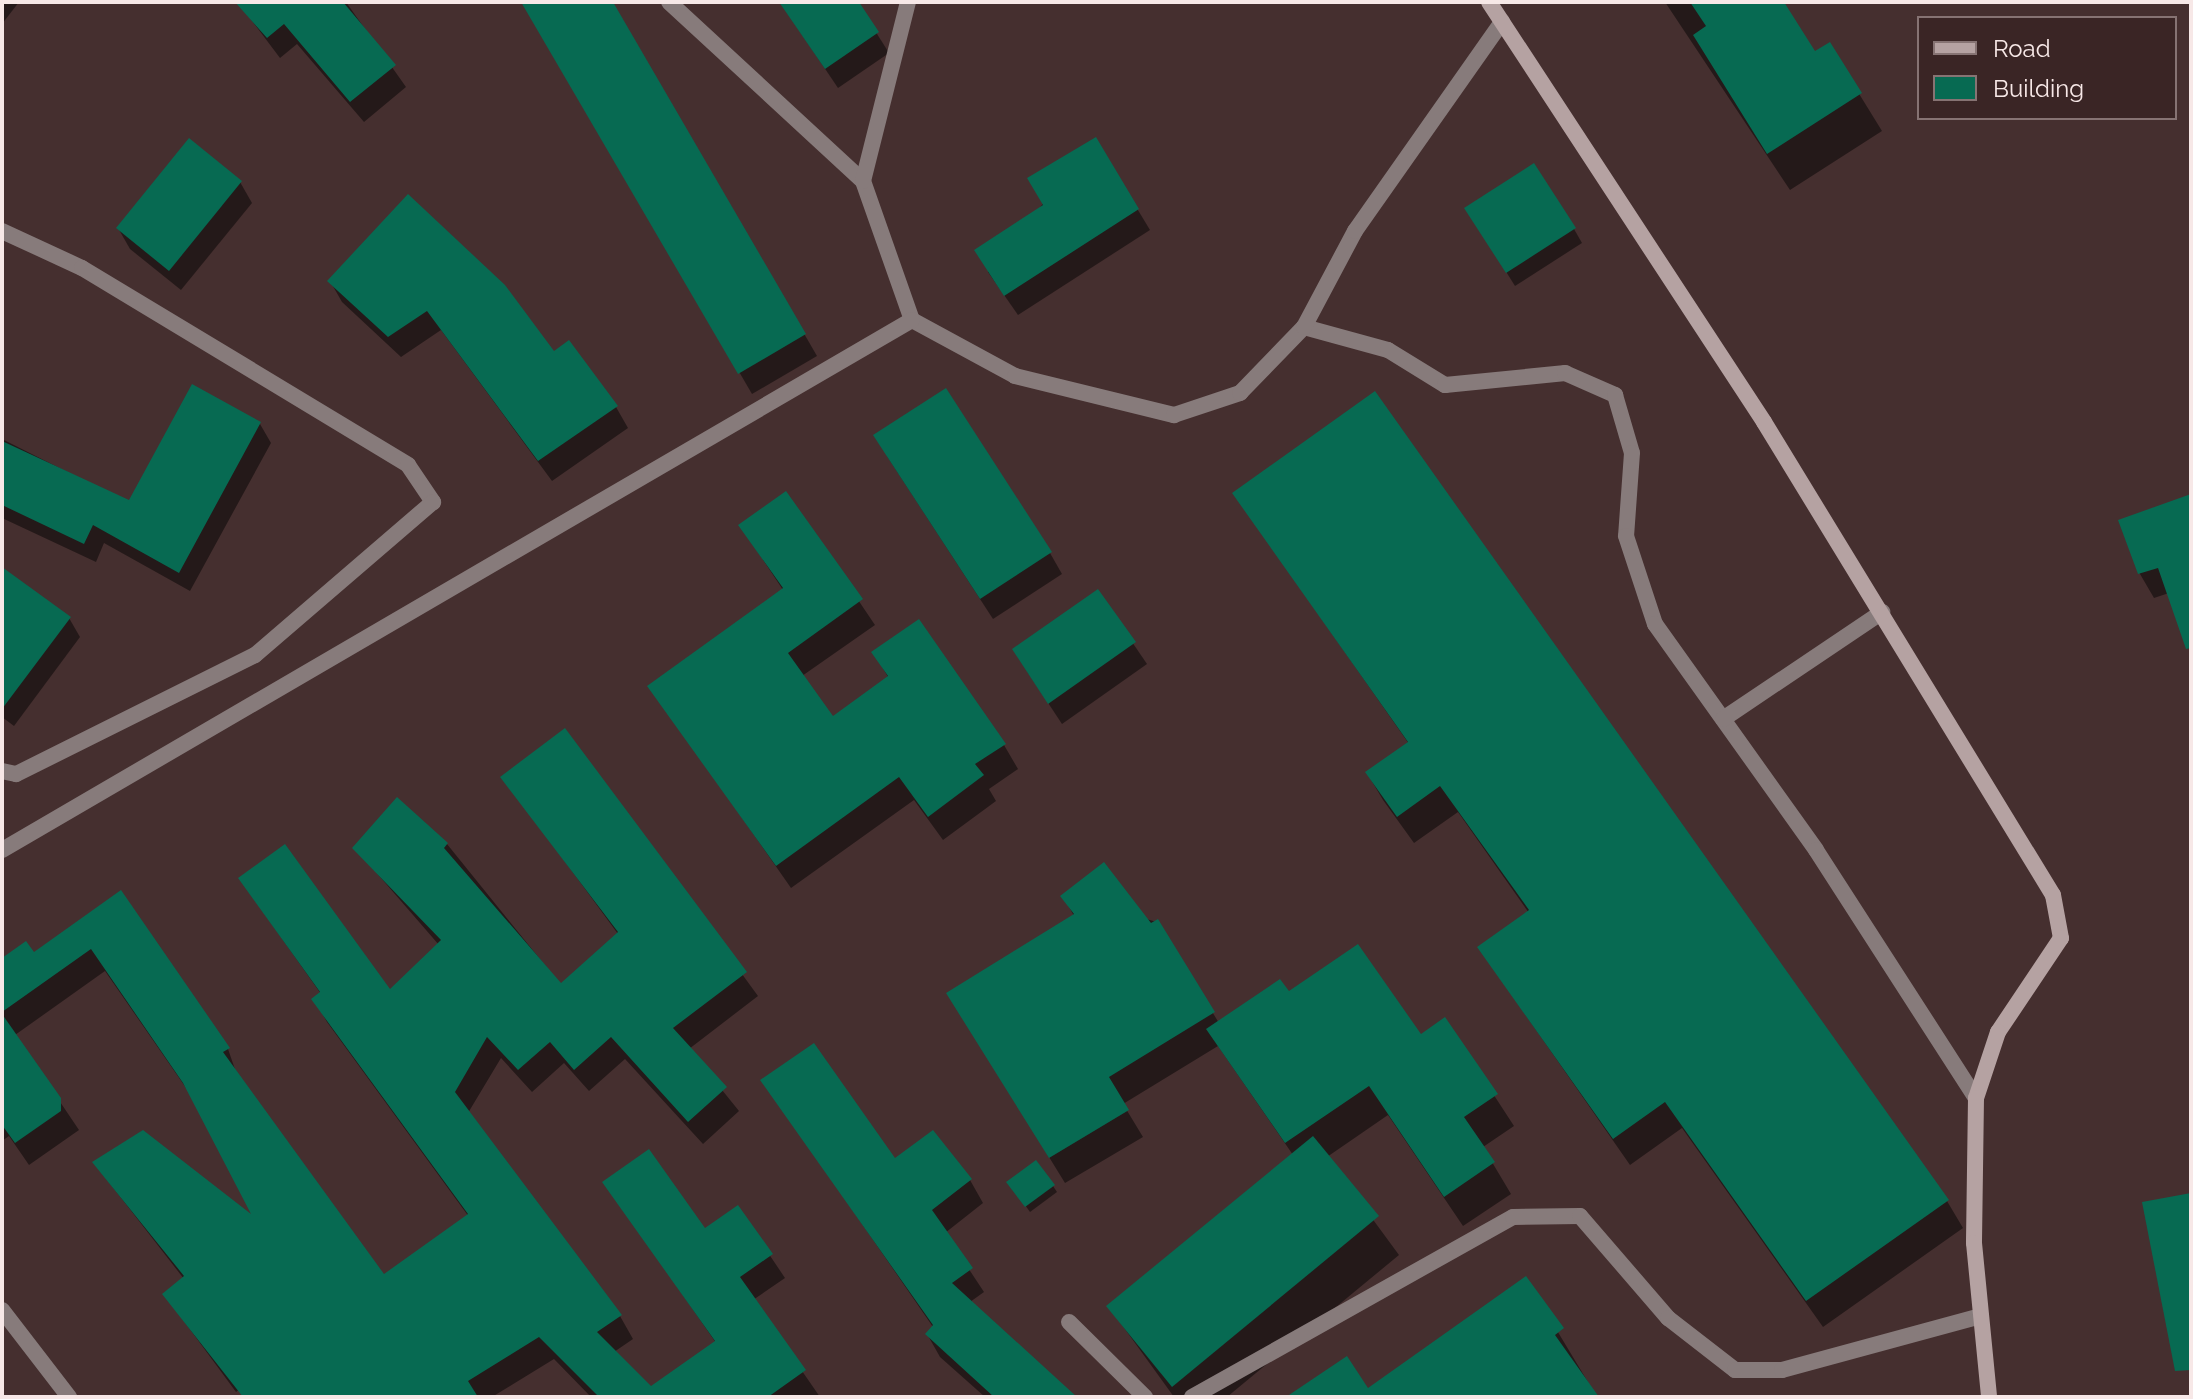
<!DOCTYPE html>
<style>
body{margin:0}
#map{position:relative;width:2193px;height:1399px;overflow:hidden;background:#452f2f;font-family:Raleway,sans-serif}
div>[style]{position:absolute}
.shadow>*{inset:0;background:#0007}
.building>*{inset:0;background:#076a52}
.lane>*{height:16px;margin:-8px;padding:0 8px;transform-origin:8px;border-radius:8px;background:#877b7b}
.street>*{height:16px;margin:-8px;padding:0 8px;transform-origin:8px;border-radius:8px;background:#877b7b}
.secondary>*{height:16px;margin:-8px;padding:0 8px;transform-origin:8px;border-radius:8px;background:#b5a2a2}
span{translate:-50% -50%;white-space:nowrap;text-align:center;line-height:1.15;-webkit-text-stroke:6px #3a2525;paint-order:stroke}
.frame{position:absolute;inset:0;border:4px solid #f7e8e7;pointer-events:none}
.legend{position:absolute;left:1917px;top:16px;width:260px;height:104px;box-sizing:border-box;background:#3a2525;border:2px solid #867373;margin:0;padding:10px 14px;list-style:none;font-size:24px;color:#f7e8e7}
.legend li{display:flex;align-items:center;gap:16px;height:40px}
.legend b{width:40px;border:2px solid #867373}
</style>
<div id="map">
<div class="shadow">
<div style="clip-path:polygon(2px 2px,19px 2px,2px 24px)"></div>
<div style="clip-path:polygon(252px 2px,346px 2px,406px 87px,364px 122px,297px 44px,280px 58px,243px 9px)"></div>
<div style="clip-path:polygon(524px 2px,612px 2px,817px 356px,752px 394px)"></div>
<div style="clip-path:polygon(780px 2px,857px 2px,889px 53px,838px 88px)"></div>
<div style="clip-path:polygon(1665px 2px,1781px 2px,1815px 54px,1829px 45px,1882px 131px,1790px 190px)"></div>
<div style="clip-path:polygon(1095px 139px,1150px 230px,1018px 315px,988px 272px)"></div>
<div style="clip-path:polygon(240px 182px,252px 203px,181px 290px,130px 249px,118px 228px)"></div>
<div style="clip-path:polygon(408px 197px,553px 353px,616px 407px,628px 428px,552px 481px,441px 330px,401px 357px,342px 302px,330px 281px)"></div>
<div style="clip-path:polygon(1475px 222px,1574px 229px,1582px 243px,1515px 286px)"></div>
<div style="clip-path:polygon(260px 424px,271px 443px,190px 591px,104px 543px,96px 562px,2px 518px,2px 439px,129px 503px)"></div>
<div style="clip-path:polygon(887px 456px,1050px 553px,1062px 574px,993px 619px)"></div>
<div style="clip-path:polygon(786px 493px,875px 625px,802px 676px,832px 719px,888px 677px,874px 653px,1004px 745px,1018px 769px,989px 789px,996px 801px,943px 840px,914px 800px,791px 888px,650px 686px,783px 590px,740px 525px)"></div>
<div style="clip-path:polygon(1234px 493px,1947px 1201px,1963px 1228px,1823px 1327px,1682px 1128px,1630px 1165px,1479px 948px,1529px 913px,1458px 812px,1414px 843px,1383px 800px,1367px 773px,1409px 744px)"></div>
<div style="clip-path:polygon(2191px 498px,2191px 645px,2169px 593px,2154px 598px,2140px 574px,2121px 521px)"></div>
<div style="clip-path:polygon(2px 569px,69px 618px,80px 637px,14px 726px,2px 717px)"></div>
<div style="clip-path:polygon(1098px 592px,1147px 664px,1062px 724px,1027px 671px)"></div>
<div style="clip-path:polygon(565px 731px,758px 996px,689px 1049px,739px 1111px,703px 1144px,625px 1059px,589px 1091px,564px 1063px,532px 1092px,501px 1058px,468px 1113px,620px 1316px,633px 1339px,614px 1352px,651px 1389px,716px 1343px,605px 1182px,705px 1231px,738px 1208px,785px 1278px,753px 1300px,820px 1397px,591px 1397px,554px 1359px,492px 1397px,253px 1397px,245px 1385px,236px 1392px,164px 1294px,184px 1279px,94px 1163px,257px 1221px,193px 1098px,105px 971px,15px 1035px,79px 1130px,29px 1165px,9px 1136px,2px 1141px,2px 961px,33px 954px,120px 893px,228px 1049px,237px 1075px,384px 1276px,469px 1217px,327px 1022px,314px 999px,321px 994px,240px 879px,390px 992px,439px 945px,355px 848px,447px 844px,561px 985px,618px 934px,503px 777px)"></div>
<div style="clip-path:polygon(1063px 896px,1157px 922px,1219px 1023px,1289px 994px,1421px 1037px,1445px 1020px,1514px 1126px,1483px 1147px,1511px 1194px,1463px 1226px,1388px 1115px,1327px 1157px,1399px 1255px,1227px 1397px,1174px 1397px,1109px 1307px,1293px 1155px,1218px 1046px,1123px 1104px,1143px 1137px,1065px 1183px,964px 1019px,1074px 916px)"></div>
<div style="clip-path:polygon(763px 1080px,895px 1161px,970px 1180px,983px 1203px,945px 1233px,984px 1292px,970px 1302px,1072px 1397px,985px 1397px,940px 1357px,927px 1334px,933px 1327px)"></div>
<div style="clip-path:polygon(1053px 1186px,1057px 1192px,1030px 1212px,1013px 1188px)"></div>
<div style="clip-path:polygon(1526px 1279px,1597px 1397px,1290px 1397px,1368px 1391px)"></div>
</div>
<div class="building">
<div style="clip-path:polygon(235px 2px,343px 2px,396px 65px,350px 102px,284px 24px,267px 38px)"></div>
<div style="clip-path:polygon(521px 2px,613px 2px,806px 334px,738px 374px)"></div>
<div style="clip-path:polygon(779px 2px,859px 2px,879px 32px,825px 69px)"></div>
<div style="clip-path:polygon(1690px 2px,1784px 2px,1815px 51px,1830px 42px,1862px 93px,1767px 154px,1693px 35px,1706px 26px)"></div>
<div style="clip-path:polygon(1096px 137px,1139px 209px,1004px 296px,974px 250px,1043px 205px,1027px 178px)"></div>
<div style="clip-path:polygon(189px 138px,242px 181px,169px 271px,116px 228px)"></div>
<div style="clip-path:polygon(1534px 163px,1576px 228px,1506px 273px,1464px 208px)"></div>
<div style="clip-path:polygon(408px 194px,505px 285px,554px 351px,569px 340px,618px 406px,538px 461px,427px 311px,388px 337px,327px 281px)"></div>
<div style="clip-path:polygon(192px 384px,261px 422px,179px 573px,93px 525px,84px 544px,2px 505px,2px 441px,129px 500px)"></div>
<div style="clip-path:polygon(946px 388px,1052px 552px,980px 599px,873px 435px)"></div>
<div style="clip-path:polygon(1375px 391px,1949px 1200px,1806px 1301px,1665px 1102px,1613px 1139px,1477px 947px,1529px 910px,1440px 786px,1397px 817px,1365px 772px,1408px 742px,1232px 493px)"></div>
<div style="clip-path:polygon(786px 491px,863px 599px,788px 653px,833px 716px,888px 676px,871px 652px,919px 619px,1006px 744px,975px 764px,984px 775px,928px 817px,899px 777px,776px 866px,647px 686px,783px 588px,738px 525px)"></div>
<div style="clip-path:polygon(2191px 494px,2191px 648px,2186px 649px,2158px 568px,2138px 574px,2118px 520px)"></div>
<div style="clip-path:polygon(2px 567px,71px 617px,2px 709px)"></div>
<div style="clip-path:polygon(1098px 589px,1136px 642px,1048px 704px,1012px 649px)"></div>
<div style="clip-path:polygon(565px 728px,747px 972px,673px 1028px,727px 1087px,688px 1122px,611px 1037px,574px 1070px,550px 1042px,518px 1070px,487px 1037px,455px 1092px,622px 1315px,597px 1332px,651px 1386px,715px 1341px,602px 1182px,649px 1149px,705px 1228px,738px 1205px,773px 1254px,740px 1277px,806px 1370px,768px 1397px,599px 1397px,539px 1337px,468px 1381px,478px 1397px,243px 1397px,162px 1294px,184px 1276px,92px 1162px,143px 1130px,251px 1214px,183px 1083px,91px 949px,2px 1012px,2px 958px,26px 941px,34px 952px,121px 890px,230px 1048px,223px 1052px,384px 1274px,468px 1214px,311px 999px,320px 992px,238px 878px,285px 844px,390px 989px,441px 940px,352px 848px,397px 797px,448px 843px,444px 848px,561px 983px,618px 932px,500px 777px)"></div>
<div style="clip-path:polygon(1104px 862px,1151px 923px,1158px 919px,1215px 1012px,1109px 1077px,1129px 1110px,1049px 1158px,946px 993px,1074px 914px,1060px 896px)"></div>
<div style="clip-path:polygon(1358px 944px,1421px 1034px,1445px 1017px,1498px 1094px,1464px 1117px,1495px 1162px,1444px 1197px,1369px 1086px,1285px 1143px,1206px 1029px,1280px 979px,1289px 991px)"></div>
<div style="clip-path:polygon(2px 1014px,61px 1098px,61px 1111px,15px 1143px,2px 1125px)"></div>
<div style="clip-path:polygon(814px 1043px,895px 1158px,933px 1130px,972px 1179px,932px 1210px,973px 1268px,952px 1283px,1077px 1397px,994px 1397px,925px 1334px,933px 1325px,760px 1080px)"></div>
<div style="clip-path:polygon(1313px 1136px,1379px 1216px,1172px 1387px,1106px 1306px)"></div>
<div style="clip-path:polygon(1036px 1160px,1055px 1185px,1025px 1207px,1006px 1182px)"></div>
<div style="clip-path:polygon(2191px 1193px,2191px 1370px,2175px 1371px,2142px 1202px)"></div>
<div style="clip-path:polygon(1526px 1276px,1564px 1328px,1555px 1335px,1599px 1397px,1286px 1397px,1347px 1356px,1368px 1388px)"></div>
</div>
<div class="lane">
<div style="left:1304px;top:327px;width:87px;rotate:15.3deg"></div>
<div style="left:1388px;top:350px;width:67px;rotate:31.6deg"></div>
<div style="left:1445px;top:385px;width:121px;rotate:-5.7deg"></div>
<div style="left:1565px;top:373px;width:55px;rotate:23.7deg"></div>
<div style="left:1615px;top:395px;width:60px;rotate:73.7deg"></div>
<div style="left:1632px;top:453px;width:83px;rotate:94.1deg"></div>
<div style="left:1626px;top:536px;width:93px;rotate:71.8deg"></div>
<div style="left:1655px;top:624px;width:277px;rotate:54.5deg"></div>
<div style="left:1816px;top:850px;width:295px;rotate:57.2deg"></div>
<div style="left:1723px;top:719px;width:192px;rotate:-33.9deg"></div>
<div style="left:1069px;top:1322px;width:107px;rotate:44.6deg"></div>
<div style="left:1192px;top:1397px;width:368px;rotate:-29.3deg"></div>
<div style="left:1513px;top:1217px;width:67px;rotate:-0.9deg"></div>
<div style="left:1580px;top:1216px;width:135px;rotate:49.2deg"></div>
<div style="left:1668px;top:1318px;width:85px;rotate:37.8deg"></div>
<div style="left:1735px;top:1370px;width:47px"></div>
<div style="left:1782px;top:1370px;width:206px;rotate:-15.2deg"></div>
</div>
<div class="street">
<div style="left:669px;top:2px;width:264px;rotate:42.7deg"></div>
<div style="left:863px;top:181px;width:147px;rotate:70.6deg"></div>
<div style="left:912px;top:320px;width:117px;rotate:28.5deg"></div>
<div style="left:1015px;top:376px;width:164px;rotate:13.8deg"></div>
<div style="left:1174px;top:415px;width:70px;rotate:-18.4deg"></div>
<div style="left:1240px;top:393px;width:92px;rotate:-45.9deg"></div>
<div style="left:1304px;top:327px;width:109px;rotate:-62deg"></div>
<div style="left:1355px;top:231px;width:256px;rotate:-54.9deg"></div>
<div style="left:863px;top:181px;width:185px;rotate:-75.9deg"></div>
<div style="left:2px;top:231px;width:88px;rotate:24.8deg"></div>
<div style="left:82px;top:268px;width:381px;rotate:31.1deg"></div>
<div style="left:408px;top:465px;width:45px;rotate:56deg"></div>
<div style="left:433px;top:502px;width:235px;rotate:139.3deg"></div>
<div style="left:255px;top:655px;width:267px;rotate:153.5deg"></div>
<div style="left:16px;top:774px;width:14px;rotate:-168deg"></div>
<div style="left:2px;top:850px;width:1053px;rotate:-30.22deg"></div>
<div style="left:2px;top:1310px;width:110px;rotate:52.4deg"></div>
</div>
<div class="secondary">
<div style="left:1489px;top:2px;width:502px;rotate:56.78deg"></div>
<div style="left:1764px;top:422px;width:554px;rotate:58.58deg"></div>
<div style="left:2053px;top:895px;width:44px;rotate:79.5deg"></div>
<div style="left:2061px;top:938px;width:113px;rotate:123.8deg"></div>
<div style="left:1998px;top:1032px;width:70px;rotate:108.4deg"></div>
<div style="left:1976px;top:1098px;width:145px;rotate:90.8deg"></div>
<div style="left:1974px;top:1243px;width:155px;rotate:84.4deg"></div>
</div>
<div class="frame"></div>
<ul class="legend">
<li><b style="height:10px;background:#b5a2a2"></b>Road</li>
<li><b style="height:22px;background:#076a52"></b>Building</li>
</ul>
</div>
